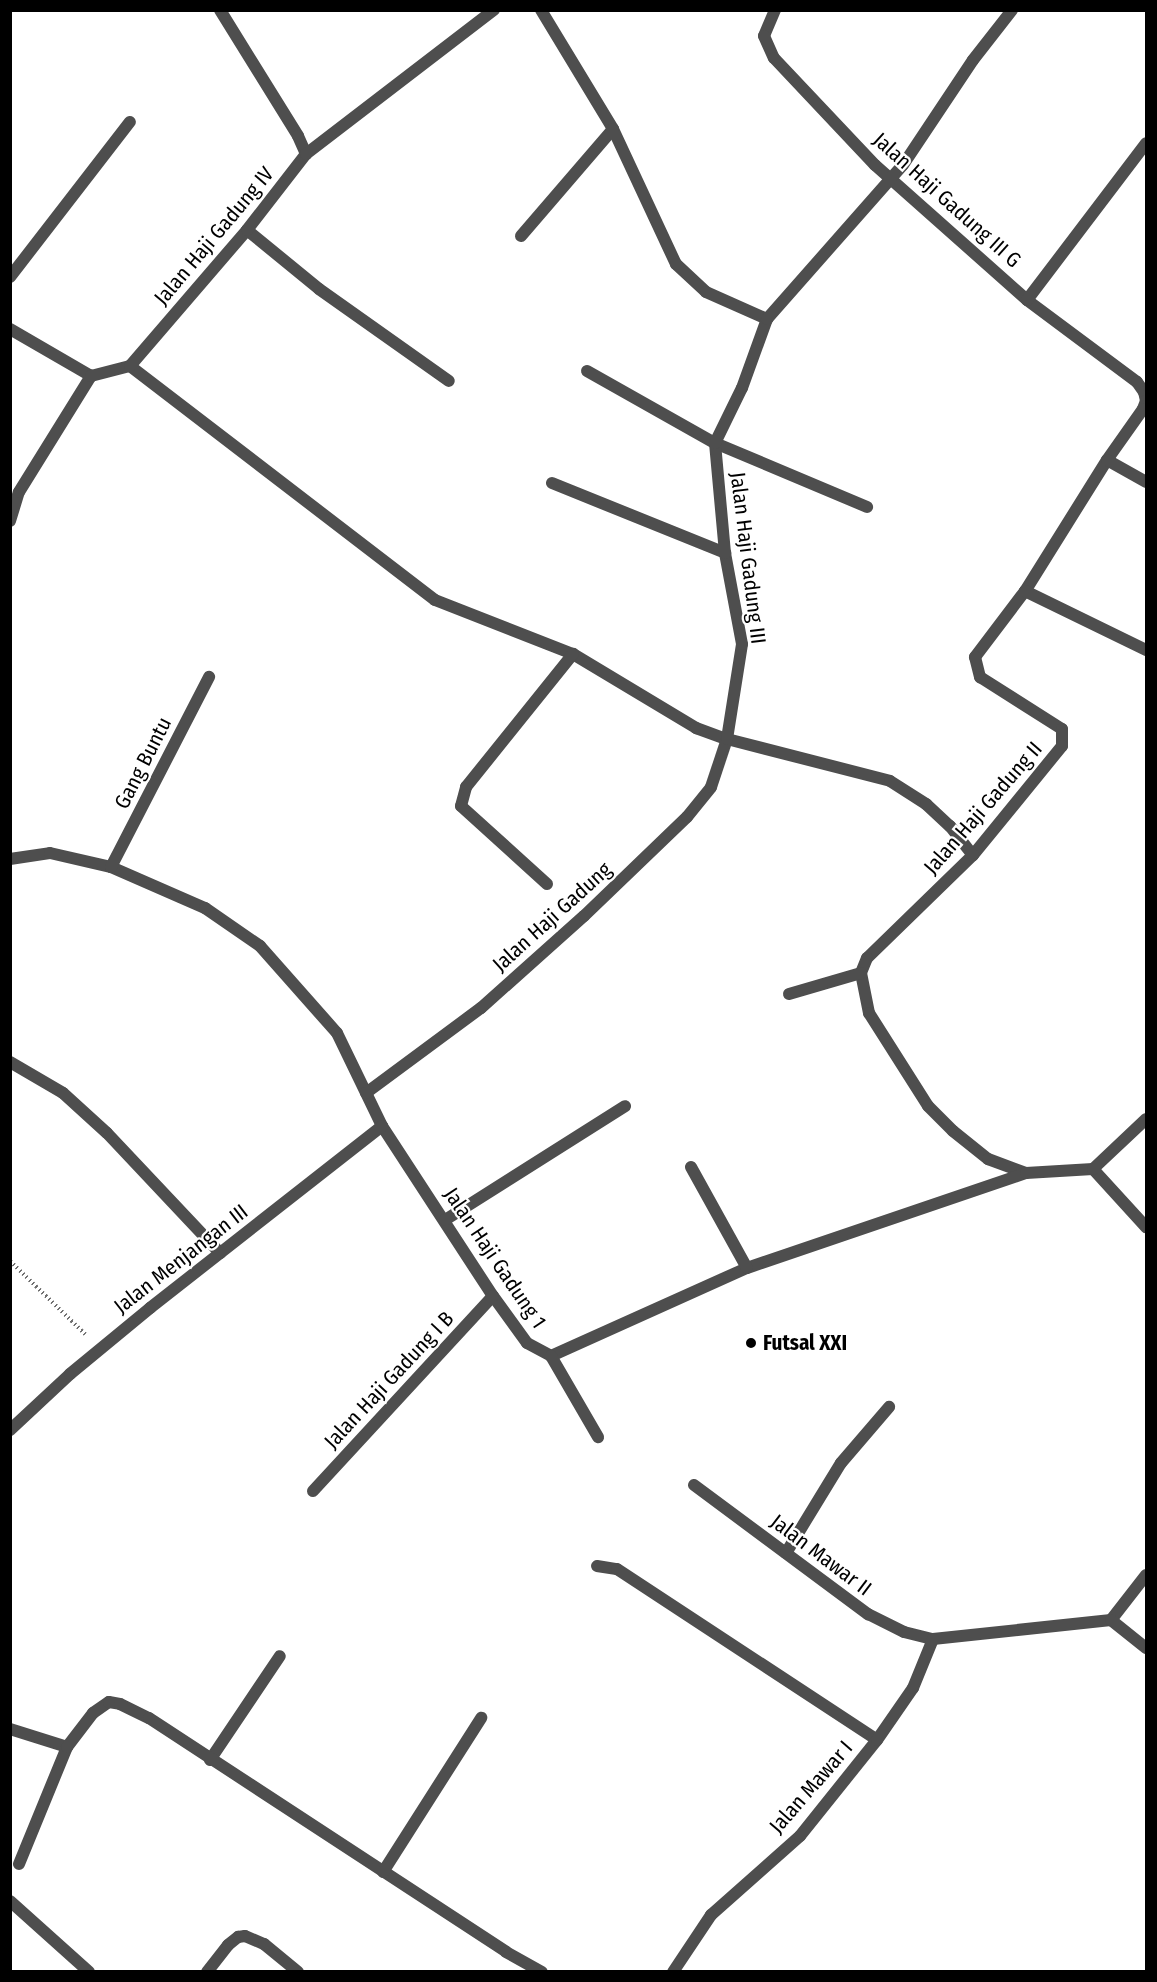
<!DOCTYPE html>
<style>
body{margin:0}
#map{position:relative;width:1157px;height:1982px;overflow:hidden;background:#fff;font-family:"Fira Sans Condensed",sans-serif}
div>[style]{position:absolute}
.path>*{height:4px;margin-top:-2px;transform-origin:0;background:repeating-linear-gradient(90deg,#707070 0 1.5px,transparent 0 4.5px)}
.minor>*{height:12px;margin:-6px;padding:0 6px;transform-origin:6px;border-radius:6px;background:#4e4e4e}
.dots>*{width:16px;height:16px;translate:-50% -50%;box-sizing:border-box;border:3px solid #fff;border-radius:50%}
span{translate:-50% -50%;white-space:nowrap;text-align:center;line-height:1.15;-webkit-text-stroke:4.5px #fff;paint-order:stroke}
.street-label{font-size:21px;color:#000}
.poi-label{font-size:21px;color:#000;font-weight:700}
.left{translate:0 -50%;text-align:left}
.frame{position:absolute;inset:0;border:12px solid #000;pointer-events:none}
</style>
<div id="map">
<div class="path">
<div style="left:10px;top:1261px;width:105px;rotate:44.2deg"></div>
</div>
<div class="minor">
<div style="left:220px;top:10px;width:148px;rotate:58.2deg"></div>
<div style="left:298px;top:136px;width:20px;rotate:66deg"></div>
<div style="left:541px;top:10px;width:139px;rotate:58.8deg"></div>
<div style="left:613px;top:129px;width:149px;rotate:65deg"></div>
<div style="left:676px;top:264px;width:41px;rotate:43deg"></div>
<div style="left:706px;top:292px;width:67px;rotate:23.9deg"></div>
<div style="left:775px;top:10px;width:28px;rotate:113deg"></div>
<div style="left:764px;top:36px;width:24px;rotate:66deg"></div>
<div style="left:774px;top:58px;width:147px;rotate:46.7deg"></div>
<div style="left:875px;top:165px;width:203px;rotate:41.6deg"></div>
<div style="left:1027px;top:300px;width:137px;rotate:36.7deg"></div>
<div style="left:1137px;top:382px;width:12px;rotate:55deg"></div>
<div style="left:1144px;top:392px;width:9px;rotate:77deg"></div>
<div style="left:1146px;top:401px;width:9px;rotate:111deg"></div>
<div style="left:1143px;top:409px;width:62px;rotate:125.2deg"></div>
<div style="left:1107px;top:460px;width:155px;rotate:122deg"></div>
<div style="left:1025px;top:591px;width:83px;rotate:127.1deg"></div>
<div style="left:975px;top:657px;width:21px;rotate:76deg"></div>
<div style="left:980px;top:677px;width:97px;rotate:32.4deg"></div>
<div style="left:1062px;top:729px;width:17px;rotate:90deg"></div>
<div style="left:1062px;top:746px;width:141px;rotate:129.2deg"></div>
<div style="left:973px;top:855px;width:148px;rotate:135.8deg"></div>
<div style="left:867px;top:958px;width:16px;rotate:112deg"></div>
<div style="left:861px;top:973px;width:41px;rotate:78.7deg"></div>
<div style="left:869px;top:1013px;width:110px;rotate:57.6deg"></div>
<div style="left:928px;top:1106px;width:35px;rotate:45deg"></div>
<div style="left:953px;top:1131px;width:45px;rotate:38.7deg"></div>
<div style="left:988px;top:1159px;width:40px;rotate:20.2deg"></div>
<div style="left:247px;top:230px;width:93px;rotate:39.3deg"></div>
<div style="left:319px;top:289px;width:159px;rotate:35.3deg"></div>
<div style="left:521px;top:236px;width:141px;rotate:-49.3deg"></div>
<div style="left:10px;top:277px;width:196px;rotate:-52.3deg"></div>
<div style="left:1027px;top:300px;width:197px;rotate:-52.8deg"></div>
<div style="left:10px;top:329px;width:94px;rotate:30.1deg"></div>
<div style="left:130px;top:366px;width:384px;rotate:37.5deg"></div>
<div style="left:435px;top:600px;width:148px;rotate:21.4deg"></div>
<div style="left:573px;top:654px;width:144px;rotate:31deg"></div>
<div style="left:696px;top:728px;width:33px;rotate:20deg"></div>
<div style="left:727px;top:739px;width:168px;rotate:14.4deg"></div>
<div style="left:890px;top:781px;width:43px;rotate:32.6deg"></div>
<div style="left:926px;top:804px;width:33px;rotate:43deg"></div>
<div style="left:950px;top:826px;width:37px;rotate:52deg"></div>
<div style="left:587px;top:371px;width:147px;rotate:29.4deg"></div>
<div style="left:715px;top:443px;width:165px;rotate:22.8deg"></div>
<div style="left:1107px;top:460px;width:45px;rotate:29.4deg"></div>
<div style="left:552px;top:483px;width:187px;rotate:22deg"></div>
<div style="left:10px;top:521px;width:30px;rotate:-73deg"></div>
<div style="left:19px;top:492px;width:137px;rotate:-58.2deg"></div>
<div style="left:91px;top:376px;width:40px;rotate:-14.4deg"></div>
<div style="left:130px;top:366px;width:179px;rotate:-49.3deg"></div>
<div style="left:247px;top:230px;width:96px;rotate:-52.2deg"></div>
<div style="left:306px;top:154px;width:237px;rotate:-37.5deg"></div>
<div style="left:1025px;top:591px;width:135px;rotate:26deg"></div>
<div style="left:10px;top:859px;width:40px;rotate:-8.5deg"></div>
<div style="left:50px;top:853px;width:63px;rotate:12.9deg"></div>
<div style="left:111px;top:867px;width:103px;rotate:23.6deg"></div>
<div style="left:205px;top:908px;width:67px;rotate:34.6deg"></div>
<div style="left:260px;top:946px;width:116px;rotate:48.5deg"></div>
<div style="left:337px;top:1033px;width:103px;rotate:64.2deg"></div>
<div style="left:382px;top:1126px;width:203px;rotate:56.9deg"></div>
<div style="left:493px;top:1296px;width:58px;rotate:54.1deg"></div>
<div style="left:527px;top:1343px;width:27px;rotate:28deg"></div>
<div style="left:551px;top:1356px;width:215px;rotate:-24.2deg"></div>
<div style="left:747px;top:1268px;width:295px;rotate:-18.8deg"></div>
<div style="left:1026px;top:1173px;width:67px;rotate:-3.4deg"></div>
<div style="left:1093px;top:1169px;width:79px;rotate:47.6deg"></div>
<div style="left:111px;top:867px;width:214px;rotate:-62.7deg"></div>
<div style="left:547px;top:884px;width:116px;rotate:-137.8deg"></div>
<div style="left:461px;top:806px;width:20px;rotate:-75deg"></div>
<div style="left:466px;top:787px;width:171px;rotate:-51.2deg"></div>
<div style="left:789px;top:994px;width:75px;rotate:-16.3deg"></div>
<div style="left:10px;top:1062px;width:61px;rotate:30.3deg"></div>
<div style="left:63px;top:1093px;width:59px;rotate:42.3deg"></div>
<div style="left:107px;top:1133px;width:165px;rotate:46.7deg"></div>
<div style="left:366px;top:1093px;width:143px;rotate:-36.5deg"></div>
<div style="left:481px;top:1008px;width:138px;rotate:-41.8deg"></div>
<div style="left:584px;top:916px;width:143px;rotate:-43.9deg"></div>
<div style="left:687px;top:817px;width:38px;rotate:-51deg"></div>
<div style="left:711px;top:787px;width:51px;rotate:-71.6deg"></div>
<div style="left:727px;top:739px;width:96px;rotate:-81deg"></div>
<div style="left:742px;top:644px;width:93px;rotate:-100.6deg"></div>
<div style="left:725px;top:553px;width:110px;rotate:-95.2deg"></div>
<div style="left:715px;top:443px;width:61px;rotate:-63.9deg"></div>
<div style="left:742px;top:388px;width:73px;rotate:-70.1deg"></div>
<div style="left:767px;top:319px;width:205px;rotate:-48.6deg"></div>
<div style="left:903px;top:165px;width:126px;rotate:-56.3deg"></div>
<div style="left:973px;top:60px;width:63px;rotate:-52deg"></div>
<div style="left:691px;top:1167px;width:115px;rotate:61deg"></div>
<div style="left:1093px;top:1169px;width:73px;rotate:-43.3deg"></div>
<div style="left:445px;top:1220px;width:213px;rotate:-32.3deg"></div>
<div style="left:551px;top:1356px;width:94px;rotate:59.9deg"></div>
<div style="left:10px;top:1430px;width:82px;rotate:-43deg"></div>
<div style="left:70px;top:1374px;width:104px;rotate:-39.5deg"></div>
<div style="left:150px;top:1308px;width:295px;rotate:-38.1deg"></div>
<div style="left:694px;top:1485px;width:217px;rotate:36.6deg"></div>
<div style="left:868px;top:1614px;width:40px;rotate:26.6deg"></div>
<div style="left:904px;top:1632px;width:30px;rotate:14deg"></div>
<div style="left:933px;top:1639px;width:179px;rotate:-6.1deg"></div>
<div style="left:313px;top:1491px;width:265px;rotate:-47.3deg"></div>
<div style="left:786px;top:1553px;width:105px;rotate:-58.6deg"></div>
<div style="left:841px;top:1463px;width:74px;rotate:-49.4deg"></div>
<div style="left:597px;top:1566px;width:20px;rotate:9deg"></div>
<div style="left:617px;top:1569px;width:311px;rotate:33.3deg"></div>
<div style="left:1111px;top:1620px;width:57px;rotate:-52.1deg"></div>
<div style="left:1111px;top:1620px;width:45px;rotate:38.7deg"></div>
<div style="left:10px;top:1729px;width:60px;rotate:17.5deg"></div>
<div style="left:210px;top:1760px;width:125px;rotate:-56.1deg"></div>
<div style="left:19px;top:1864px;width:126px;rotate:-67.7deg"></div>
<div style="left:67px;top:1747px;width:43px;rotate:-52.6deg"></div>
<div style="left:93px;top:1713px;width:19px;rotate:-35deg"></div>
<div style="left:109px;top:1702px;width:11px;rotate:10deg"></div>
<div style="left:120px;top:1704px;width:32px;rotate:26deg"></div>
<div style="left:149px;top:1718px;width:427px;rotate:33.2deg"></div>
<div style="left:506px;top:1952px;width:41px;rotate:29.1deg"></div>
<div style="left:383px;top:1872px;width:183px;rotate:-57.5deg"></div>
<div style="left:10px;top:1901px;width:106px;rotate:41.9deg"></div>
<div style="left:207px;top:1972px;width:34px;rotate:-52deg"></div>
<div style="left:228px;top:1945px;width:13px;rotate:-39deg"></div>
<div style="left:238px;top:1937px;width:7px;rotate:-8deg"></div>
<div style="left:245px;top:1936px;width:21px;rotate:23deg"></div>
<div style="left:264px;top:1944px;width:44px;rotate:39.5deg"></div>
<div style="left:673px;top:1972px;width:69px;rotate:-56.3deg"></div>
<div style="left:711px;top:1915px;width:119px;rotate:-41.6deg"></div>
<div style="left:800px;top:1836px;width:123px;rotate:-51.3deg"></div>
<div style="left:877px;top:1740px;width:63px;rotate:-55.3deg"></div>
<div style="left:913px;top:1688px;width:53px;rotate:-67.8deg"></div>
</div>
<div class="dots">
<div style="left:751px;top:1343px;background:#000"></div>
</div>
<div class="street-label">
<span style="left:947px;top:200px;rotate:42deg">Jalan Haji Gadung III G</span>
<span style="left:214px;top:236px;rotate:-50deg">Jalan Haji Gadung IV</span>
<span style="left:748px;top:558px;rotate:83deg">Jalan Haji Gadung III</span>
<span style="left:143px;top:763px;rotate:-63deg">Gang Buntu</span>
<span style="left:983px;top:808px;rotate:-49deg">Jalan Haji Gadung II</span>
<span style="left:552px;top:917px;rotate:-42deg">Jalan Haji Gadung</span>
<span style="left:495px;top:1258px;rotate:56deg">Jalan Haji Gadung 1</span>
<span style="left:181px;top:1259px;rotate:-38deg">Jalan Menjangan III</span>
<span style="left:389px;top:1380px;rotate:-47deg">Jalan Haji Gadung I B</span>
<span style="left:821px;top:1555px;rotate:37deg">Jalan Mawar II</span>
<span style="left:811px;top:1787px;rotate:-49deg">Jalan Mawar I</span>
</div>
<div class="poi-label">
<span class="left" style="left:763px;top:1343px">Futsal XXI</span>
</div>
<div class="frame"></div>
</div>
